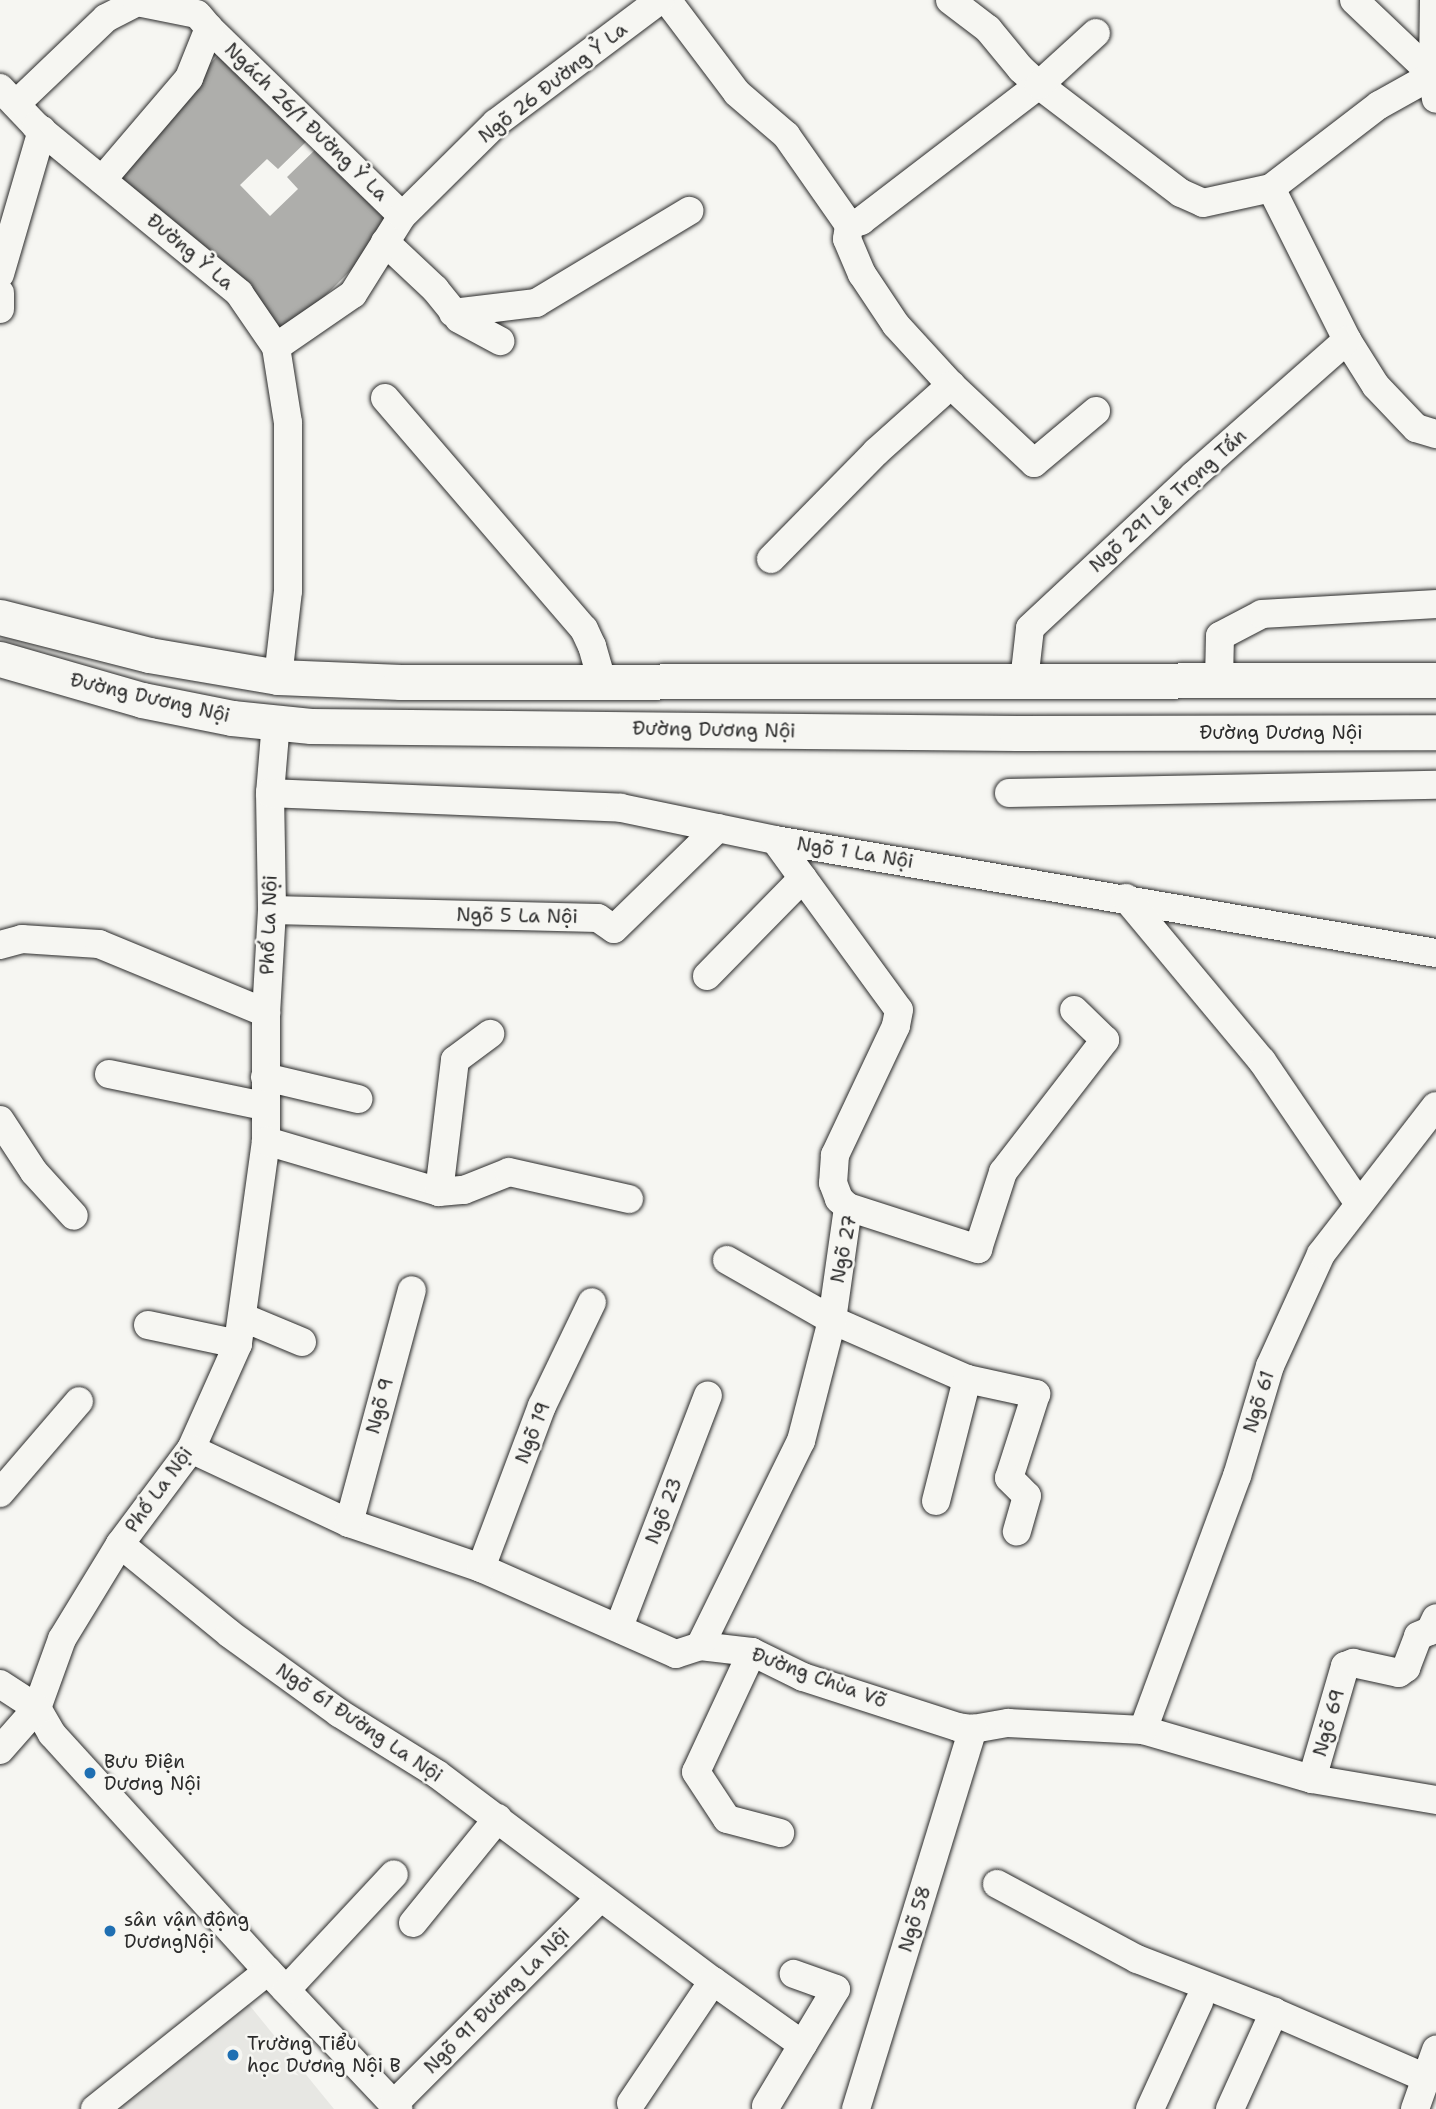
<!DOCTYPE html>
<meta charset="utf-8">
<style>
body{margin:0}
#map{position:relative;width:1436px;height:2109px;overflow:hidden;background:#f6f6f2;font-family:"Shantell Sans",sans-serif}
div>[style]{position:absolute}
.built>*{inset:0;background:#e7e7e3}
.water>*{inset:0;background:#aeaeab}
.roads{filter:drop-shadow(0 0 2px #2b2b2b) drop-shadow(0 0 2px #2b2b2b)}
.minor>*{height:28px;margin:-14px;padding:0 14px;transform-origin:14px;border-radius:14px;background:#f6f6f2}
.major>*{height:35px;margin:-17.5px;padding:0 17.5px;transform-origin:17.5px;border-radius:17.5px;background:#f6f6f2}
.dots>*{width:19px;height:19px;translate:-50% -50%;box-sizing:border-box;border:4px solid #f6f6f2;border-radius:50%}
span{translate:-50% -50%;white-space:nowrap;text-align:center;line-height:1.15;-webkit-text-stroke:5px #f6f6f2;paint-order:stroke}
.street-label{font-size:19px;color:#2b2b2b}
.poi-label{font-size:19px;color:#2b2b2b}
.left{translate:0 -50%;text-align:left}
</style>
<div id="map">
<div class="built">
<div style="clip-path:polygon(246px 2001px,334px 2109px,107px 2109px)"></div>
</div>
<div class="water">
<div style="clip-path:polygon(221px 52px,309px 139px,278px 169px,267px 159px,240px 185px,270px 216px,298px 189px,287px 177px,318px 147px,396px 225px,276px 345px,104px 179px)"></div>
</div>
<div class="roads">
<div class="minor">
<div style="left:667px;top:0;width:116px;rotate:53deg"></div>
<div style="left:737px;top:93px;width:65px;rotate:40.6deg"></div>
<div style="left:786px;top:135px;width:110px;rotate:55deg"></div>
<div style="left:950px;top:0;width:48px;rotate:37.3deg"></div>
<div style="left:988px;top:29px;width:52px;rotate:50.5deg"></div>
<div style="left:1021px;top:69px;width:24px;rotate:42deg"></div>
<div style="left:1039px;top:85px;width:178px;rotate:37.3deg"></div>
<div style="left:1181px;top:193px;width:24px;rotate:24deg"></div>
<div style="left:1203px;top:203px;width:70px;rotate:-12.4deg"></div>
<div style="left:1354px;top:0;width:109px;rotate:43.5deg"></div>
<div style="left:1433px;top:75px;width:24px;rotate:83deg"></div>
<div style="left:1434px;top:0;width:75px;rotate:90.8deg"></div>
<div style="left:1433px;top:75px;width:62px;rotate:150.9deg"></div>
<div style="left:1379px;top:105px;width:136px;rotate:142.5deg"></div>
<div style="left:1271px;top:188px;width:170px;rotate:63.4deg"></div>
<div style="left:1347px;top:340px;width:54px;rotate:57.8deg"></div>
<div style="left:1376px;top:386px;width:58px;rotate:46.4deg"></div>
<div style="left:1416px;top:428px;width:21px;rotate:17deg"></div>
<div style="left:209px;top:28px;width:269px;rotate:44.2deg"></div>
<div style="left:0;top:88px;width:52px;rotate:46.5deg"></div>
<div style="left:36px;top:126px;width:263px;rotate:39.4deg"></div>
<div style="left:239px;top:293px;width:65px;rotate:55.6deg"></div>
<div style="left:276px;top:347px;width:77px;rotate:81deg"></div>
<div style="left:288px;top:423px;width:168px;rotate:90deg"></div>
<div style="left:288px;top:591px;width:87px;rotate:96.6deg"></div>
<div style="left:16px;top:104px;width:124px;rotate:-43.7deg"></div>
<div style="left:106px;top:18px;width:35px;rotate:-27deg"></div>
<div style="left:137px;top:2px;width:61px;rotate:11.3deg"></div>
<div style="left:102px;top:180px;width:134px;rotate:-49.5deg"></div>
<div style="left:189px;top:78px;width:54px;rotate:-68.2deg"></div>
<div style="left:209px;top:28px;width:16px;rotate:-130deg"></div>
<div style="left:849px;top:225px;width:13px;rotate:-18deg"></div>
<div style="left:861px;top:221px;width:224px;rotate:-37.4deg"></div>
<div style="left:1039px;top:85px;width:77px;rotate:-42.4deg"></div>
<div style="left:849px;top:225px;width:14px;rotate:98deg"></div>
<div style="left:847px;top:239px;width:38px;rotate:67deg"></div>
<div style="left:862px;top:274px;width:61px;rotate:56.3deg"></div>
<div style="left:896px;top:325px;width:81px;rotate:47.5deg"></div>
<div style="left:385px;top:242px;width:69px;rotate:43.2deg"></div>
<div style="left:435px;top:289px;width:38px;rotate:51deg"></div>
<div style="left:459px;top:319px;width:47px;rotate:28.2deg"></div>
<div style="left:0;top:274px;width:150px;rotate:-73.7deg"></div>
<div style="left:0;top:293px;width:16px;rotate:90deg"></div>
<div style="left:453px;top:313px;width:84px;rotate:-6.9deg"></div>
<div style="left:536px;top:303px;width:179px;rotate:-31deg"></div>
<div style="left:276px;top:347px;width:93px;rotate:-34.5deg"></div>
<div style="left:353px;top:294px;width:92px;rotate:-57.9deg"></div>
<div style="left:402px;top:216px;width:132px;rotate:-44.7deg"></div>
<div style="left:496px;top:123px;width:205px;rotate:-36.9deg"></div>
<div style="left:385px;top:398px;width:305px;rotate:49.3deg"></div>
<div style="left:584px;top:629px;width:19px;rotate:65deg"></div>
<div style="left:592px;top:646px;width:36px;rotate:74deg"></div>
<div style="left:771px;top:559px;width:150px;rotate:-45.5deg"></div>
<div style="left:876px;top:452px;width:101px;rotate:-41.8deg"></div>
<div style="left:951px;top:385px;width:114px;rotate:43.2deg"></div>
<div style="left:1034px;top:463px;width:81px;rotate:-40deg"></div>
<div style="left:1219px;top:680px;width:44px;rotate:-88.7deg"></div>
<div style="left:1220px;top:636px;width:47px;rotate:-27.6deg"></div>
<div style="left:1262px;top:614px;width:174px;rotate:-3.3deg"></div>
<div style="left:1024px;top:681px;width:53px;rotate:-83.5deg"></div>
<div style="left:1030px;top:628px;width:224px;rotate:-43deg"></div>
<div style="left:1194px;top:475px;width:204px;rotate:-41.4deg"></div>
<div style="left:276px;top:722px;width:71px;rotate:94.8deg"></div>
<div style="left:270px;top:793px;width:117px;rotate:89deg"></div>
<div style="left:272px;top:910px;width:103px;rotate:93.3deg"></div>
<div style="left:266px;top:1013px;width:128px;rotate:90deg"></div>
<div style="left:266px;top:1141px;width:205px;rotate:97.9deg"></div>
<div style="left:238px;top:1344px;width:115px;rotate:114.1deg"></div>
<div style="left:191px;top:1449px;width:119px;rotate:126.8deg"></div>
<div style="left:120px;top:1544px;width:111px;rotate:121.4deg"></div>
<div style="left:62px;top:1639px;width:73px;rotate:109.9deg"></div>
<div style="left:37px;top:1708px;width:30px;rotate:60deg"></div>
<div style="left:52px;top:1734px;width:321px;rotate:47.7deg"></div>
<div style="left:268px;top:1971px;width:190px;rotate:46.7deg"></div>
<div style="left:270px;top:793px;width:351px;rotate:2.4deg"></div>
<div style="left:621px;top:808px;width:157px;rotate:11.7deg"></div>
<div style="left:775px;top:840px;width:671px;rotate:9.7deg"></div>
<div style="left:1009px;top:793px;width:427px;rotate:-1.1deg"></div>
<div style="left:775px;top:840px;width:210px;rotate:53.9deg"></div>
<div style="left:899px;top:1010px;width:16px;rotate:101deg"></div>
<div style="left:896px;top:1026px;width:143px;rotate:115.3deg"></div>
<div style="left:835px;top:1155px;width:28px;rotate:94deg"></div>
<div style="left:833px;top:1183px;width:17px;rotate:69deg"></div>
<div style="left:839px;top:1199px;width:12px;rotate:42deg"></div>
<div style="left:1126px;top:898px;width:212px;rotate:50.2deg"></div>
<div style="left:1262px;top:1061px;width:171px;rotate:55.8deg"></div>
<div style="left:272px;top:910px;width:326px;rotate:1.4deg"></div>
<div style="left:598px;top:918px;width:19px;rotate:35deg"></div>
<div style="left:614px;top:929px;width:145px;rotate:-44.2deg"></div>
<div style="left:0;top:945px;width:23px;rotate:-15deg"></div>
<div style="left:22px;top:939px;width:77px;rotate:3.7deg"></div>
<div style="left:99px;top:944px;width:181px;rotate:22.4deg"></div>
<div style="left:707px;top:976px;width:137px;rotate:-45.6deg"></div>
<div style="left:109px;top:1074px;width:158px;rotate:11.7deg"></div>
<div style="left:265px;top:1077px;width:96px;rotate:13.3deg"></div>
<div style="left:0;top:1120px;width:62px;rotate:56.8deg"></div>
<div style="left:34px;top:1172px;width:59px;rotate:47.7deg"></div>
<div style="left:266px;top:1141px;width:180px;rotate:16.4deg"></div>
<div style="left:439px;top:1192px;width:133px;rotate:-83.1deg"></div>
<div style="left:455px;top:1060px;width:44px;rotate:-36.6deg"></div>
<div style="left:439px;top:1192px;width:25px;rotate:-5deg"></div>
<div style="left:464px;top:1190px;width:48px;rotate:-21.8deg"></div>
<div style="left:509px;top:1172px;width:123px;rotate:12.7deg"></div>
<div style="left:727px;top:1260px;width:121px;rotate:29.7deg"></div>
<div style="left:832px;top:1320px;width:147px;rotate:23.6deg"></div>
<div style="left:967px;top:1379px;width:71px;rotate:12.3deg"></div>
<div style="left:1036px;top:1394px;width:88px;rotate:107.8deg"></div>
<div style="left:1009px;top:1478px;width:25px;rotate:45deg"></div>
<div style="left:1027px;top:1496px;width:37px;rotate:106deg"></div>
<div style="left:242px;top:1317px;width:65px;rotate:22.6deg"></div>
<div style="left:148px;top:1325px;width:92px;rotate:11.9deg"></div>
<div style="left:191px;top:1449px;width:174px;rotate:25.1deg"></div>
<div style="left:349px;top:1523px;width:139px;rotate:18.8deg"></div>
<div style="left:481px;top:1568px;width:213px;rotate:23.8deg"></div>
<div style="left:676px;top:1654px;width:25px;rotate:-18deg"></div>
<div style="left:700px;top:1646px;width:52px;rotate:6.6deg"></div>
<div style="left:752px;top:1652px;width:57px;rotate:26.1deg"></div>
<div style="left:803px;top:1677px;width:163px;rotate:17.9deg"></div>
<div style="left:958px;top:1727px;width:15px;rotate:8deg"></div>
<div style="left:973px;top:1729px;width:36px;rotate:-10deg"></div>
<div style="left:1008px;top:1723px;width:135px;rotate:3deg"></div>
<div style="left:1143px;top:1730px;width:176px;rotate:16.2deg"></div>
<div style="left:1312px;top:1779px;width:126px;rotate:9.6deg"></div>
<div style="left:0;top:1493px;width:121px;rotate:-49.3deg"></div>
<div style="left:936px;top:1501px;width:126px;rotate:-75.7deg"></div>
<div style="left:349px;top:1523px;width:241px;rotate:-74.9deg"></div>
<div style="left:120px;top:1544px;width:142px;rotate:39.3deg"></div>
<div style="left:230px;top:1634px;width:135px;rotate:35.9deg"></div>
<div style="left:339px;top:1713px;width:115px;rotate:31.9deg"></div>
<div style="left:437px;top:1774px;width:345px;rotate:36.9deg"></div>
<div style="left:713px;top:1981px;width:110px;rotate:35.4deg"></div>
<div style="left:481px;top:1568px;width:173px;rotate:-69.4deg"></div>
<div style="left:542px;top:1406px;width:115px;rotate:-64.3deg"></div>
<div style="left:619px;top:1627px;width:248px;rotate:-69deg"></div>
<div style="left:700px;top:1646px;width:229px;rotate:-63.8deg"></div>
<div style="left:801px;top:1441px;width:125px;rotate:-75.6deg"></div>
<div style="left:832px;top:1320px;width:114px;rotate:-81.9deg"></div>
<div style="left:848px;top:1207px;width:137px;rotate:17.9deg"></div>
<div style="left:978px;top:1249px;width:81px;rotate:-72deg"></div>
<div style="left:1003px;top:1172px;width:167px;rotate:-52.3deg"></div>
<div style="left:1105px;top:1040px;width:43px;rotate:-135.9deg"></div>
<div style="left:752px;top:1652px;width:132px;rotate:115deg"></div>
<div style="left:696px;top:1772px;width:56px;rotate:56.6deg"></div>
<div style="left:727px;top:1819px;width:55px;rotate:14.8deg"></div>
<div style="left:0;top:1684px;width:44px;rotate:33deg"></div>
<div style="left:37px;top:1708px;width:56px;rotate:131.4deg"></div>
<div style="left:1143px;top:1730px;width:271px;rotate:-69.7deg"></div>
<div style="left:1237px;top:1476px;width:115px;rotate:-73.3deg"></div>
<div style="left:1270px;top:1366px;width:123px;rotate:-65.5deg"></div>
<div style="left:1321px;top:1254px;width:187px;rotate:-52.2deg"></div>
<div style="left:1312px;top:1779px;width:118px;rotate:-73.7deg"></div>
<div style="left:1345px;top:1666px;width:9px;rotate:-21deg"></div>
<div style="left:1353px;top:1663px;width:47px;rotate:12.3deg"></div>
<div style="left:1399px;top:1673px;width:9px;rotate:-36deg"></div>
<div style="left:1406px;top:1668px;width:34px;rotate:-69deg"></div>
<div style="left:1418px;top:1636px;width:13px;rotate:-23deg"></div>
<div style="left:1430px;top:1631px;width:14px;rotate:-65deg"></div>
<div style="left:997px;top:1884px;width:159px;rotate:28.2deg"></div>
<div style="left:1137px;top:1959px;width:147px;rotate:21.1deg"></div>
<div style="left:413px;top:1923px;width:135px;rotate:-51deg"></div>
<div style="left:286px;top:1990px;width:158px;rotate:-47deg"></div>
<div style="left:631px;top:2103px;width:147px;rotate:-56.1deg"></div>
<div style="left:394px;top:2104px;width:291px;rotate:-45deg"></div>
<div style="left:766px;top:2106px;width:136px;rotate:-59.1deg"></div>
<div style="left:836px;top:1989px;width:45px;rotate:-160.3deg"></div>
<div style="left:95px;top:2109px;width:221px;rotate:-38.6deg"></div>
<div style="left:856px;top:2109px;width:398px;rotate:-72.9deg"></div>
<div style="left:1150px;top:2109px;width:118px;rotate:-65.4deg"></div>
<div style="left:1230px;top:2109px;width:107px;rotate:-65.6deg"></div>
<div style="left:1274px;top:2012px;width:166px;rotate:23.5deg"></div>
<div style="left:1415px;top:2109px;width:63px;rotate:-70.4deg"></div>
</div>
<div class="major">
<div style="left:0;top:617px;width:154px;rotate:14.3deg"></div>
<div style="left:149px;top:655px;width:131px;rotate:9.7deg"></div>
<div style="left:278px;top:677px;width:123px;rotate:2.3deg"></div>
<div style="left:401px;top:682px;width:1035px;rotate:-0.11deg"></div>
<div style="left:0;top:659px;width:148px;rotate:16.1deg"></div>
<div style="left:142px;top:700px;width:92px;rotate:11.3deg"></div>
<div style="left:232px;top:718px;width:79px;rotate:5.8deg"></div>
<div style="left:311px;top:726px;width:706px;rotate:0.57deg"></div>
<div style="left:1017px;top:733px;width:419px;rotate:-0.1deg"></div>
</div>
</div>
<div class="dots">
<div style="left:90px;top:1773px;background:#1f6fb2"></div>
<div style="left:110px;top:1931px;background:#1f6fb2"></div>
<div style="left:233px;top:2055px;background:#1f6fb2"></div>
</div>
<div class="street-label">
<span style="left:553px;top:83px;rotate:-38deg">Ngõ 26 Đường Ỷ La</span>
<span style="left:306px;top:122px;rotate:44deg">Ngách 26/1 Đường Ỷ La</span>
<span style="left:190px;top:252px;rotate:40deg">Đường Ỷ La</span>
<span style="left:1168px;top:501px;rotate:-42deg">Ngõ 291 Lê Trọng Tấn</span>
<span style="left:150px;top:698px;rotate:13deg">Đường Dương Nội</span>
<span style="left:714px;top:730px;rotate:1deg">Đường Dương Nội</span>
<span style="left:1281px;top:733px">Đường Dương Nội</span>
<span style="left:855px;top:853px;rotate:9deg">Ngõ 1 La Nội</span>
<span style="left:517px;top:916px;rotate:1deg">Ngõ 5 La Nội</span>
<span style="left:269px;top:925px;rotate:-88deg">Phố La Nội</span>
<span style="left:844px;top:1249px;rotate:-79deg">Ngõ 27</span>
<span style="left:1259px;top:1402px;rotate:-73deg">Ngõ 61</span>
<span style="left:380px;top:1406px;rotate:-75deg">Ngõ 9</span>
<span style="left:533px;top:1433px;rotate:-69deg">Ngõ 19</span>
<span style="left:159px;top:1490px;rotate:-54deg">Phố La Nội</span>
<span style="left:664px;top:1511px;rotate:-69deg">Ngõ 23</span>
<span style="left:819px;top:1678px;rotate:20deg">Đường Chùa Võ</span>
<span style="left:359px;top:1723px;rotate:34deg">Ngõ 61 Đường La Nội</span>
<span style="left:1329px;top:1723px;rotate:-74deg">Ngõ 69</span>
<span style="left:915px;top:1919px;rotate:-73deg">Ngõ 58</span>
<span style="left:497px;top:2001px;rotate:-45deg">Ngõ 91 Đường La Nội</span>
</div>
<div class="poi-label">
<span class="left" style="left:104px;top:1773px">Bưu Điện<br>Dương Nội</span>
<span class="left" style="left:124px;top:1931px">sân vận động<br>DươngNội</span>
<span class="left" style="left:247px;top:2055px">Trường Tiểu<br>học Dương Nội B</span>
</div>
</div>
